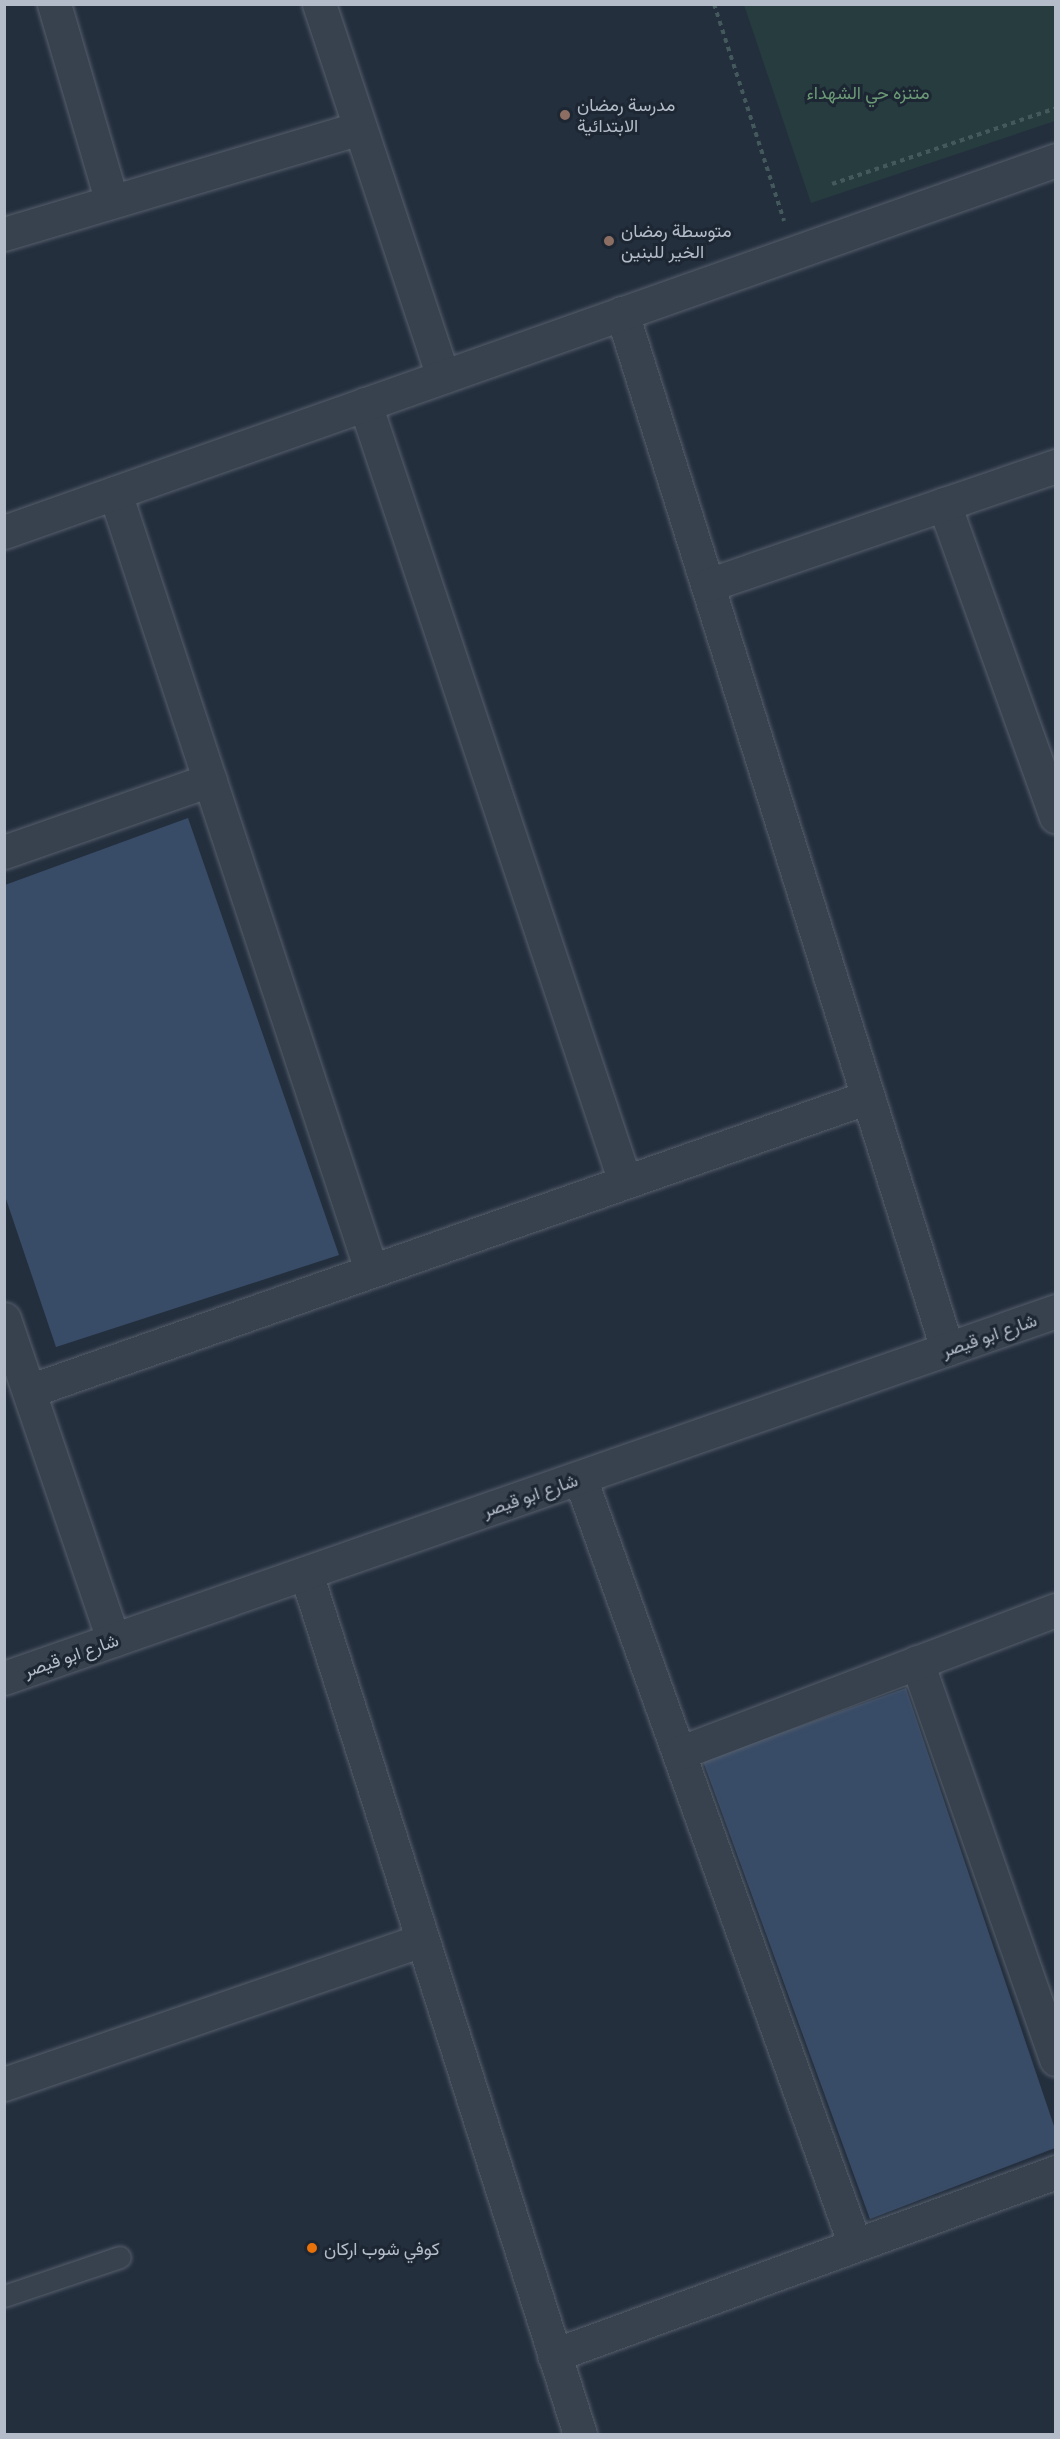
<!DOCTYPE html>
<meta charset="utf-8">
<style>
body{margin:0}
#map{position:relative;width:1060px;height:2439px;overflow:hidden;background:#242f3e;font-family:Ubuntu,Vazirmatn,sans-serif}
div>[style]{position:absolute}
.green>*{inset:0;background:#263c3f}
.water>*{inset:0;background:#394c67}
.path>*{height:4px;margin-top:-2px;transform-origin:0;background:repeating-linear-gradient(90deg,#44595c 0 4.5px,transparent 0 9px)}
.roads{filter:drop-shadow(0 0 2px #565f6c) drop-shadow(0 0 2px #565f6c)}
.service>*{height:21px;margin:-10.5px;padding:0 10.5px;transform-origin:10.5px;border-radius:10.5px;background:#38414e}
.minor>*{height:33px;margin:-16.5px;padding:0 16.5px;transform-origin:16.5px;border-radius:16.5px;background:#38414e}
.dots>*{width:16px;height:16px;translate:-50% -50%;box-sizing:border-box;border:3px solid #1d2633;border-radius:50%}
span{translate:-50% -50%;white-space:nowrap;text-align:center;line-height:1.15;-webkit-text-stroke:6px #1d2633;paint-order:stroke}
.park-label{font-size:18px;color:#6b9a76}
.poi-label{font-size:18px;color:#b4bcc9}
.left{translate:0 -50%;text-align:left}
.street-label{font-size:18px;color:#b4bcc9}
.frame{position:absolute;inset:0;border:6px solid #b4bcc9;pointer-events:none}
</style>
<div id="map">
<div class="green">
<div style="clip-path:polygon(744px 5px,1055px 5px,1055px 121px,811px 203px)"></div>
</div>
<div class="water">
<div style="clip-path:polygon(188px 818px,339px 1255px,56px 1347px,5px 1196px,5px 885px)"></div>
<div style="clip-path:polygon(906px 1688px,1055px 2129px,1055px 2148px,870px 2219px,703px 1761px)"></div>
</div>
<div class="path">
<div style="left:714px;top:4px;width:228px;rotate:72.1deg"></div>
<div style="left:832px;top:184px;width:237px;rotate:-18.7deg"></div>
</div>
<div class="roads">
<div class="service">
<div style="left:4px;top:2296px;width:122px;rotate:-18.6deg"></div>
</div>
<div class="minor">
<div style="left:54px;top:4px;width:203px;rotate:73.7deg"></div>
<div style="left:319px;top:4px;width:392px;rotate:71.6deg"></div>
<div style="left:4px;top:234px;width:370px;rotate:-16.6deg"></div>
<div style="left:622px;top:313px;width:1086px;rotate:72.58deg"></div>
<div style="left:365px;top:404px;width:820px;rotate:71.52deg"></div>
<div style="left:115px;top:493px;width:818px;rotate:71.76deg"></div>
<div style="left:944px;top:504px;width:332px;rotate:70.3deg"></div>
<div style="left:4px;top:532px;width:1116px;rotate:-19.47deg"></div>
<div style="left:708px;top:585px;width:368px;rotate:-18.9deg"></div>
<div style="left:4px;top:852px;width:218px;rotate:-19.3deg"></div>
<div style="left:4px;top:1319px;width:339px;rotate:71.2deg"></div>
<div style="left:29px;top:1391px;width:889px;rotate:-19.31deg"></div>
<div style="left:580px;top:1478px;width:815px;rotate:70.28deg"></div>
<div style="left:306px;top:1573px;width:904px;rotate:72.35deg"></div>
<div style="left:917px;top:1662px;width:421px;rotate:70.7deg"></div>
<div style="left:4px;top:1678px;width:1114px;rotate:-19.23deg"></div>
<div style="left:679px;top:1753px;width:403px;rotate:-20.8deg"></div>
<div style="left:4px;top:2084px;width:442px;rotate:-19deg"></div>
<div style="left:554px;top:2355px;width:534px;rotate:-20.03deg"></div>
</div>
</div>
<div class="dots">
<div style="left:565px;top:115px;background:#8d6e63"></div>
<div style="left:609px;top:241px;background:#8d6e63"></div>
<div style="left:312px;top:2248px;background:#e8710a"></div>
</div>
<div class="park-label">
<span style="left:868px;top:92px">متنزه حي الشهداء</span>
</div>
<div class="poi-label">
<span class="left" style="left:577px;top:115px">مدرسة رمضان<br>الابتدائية</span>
<span class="left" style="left:621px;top:241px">متوسطة رمضان<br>الخير للبنين</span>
<span class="left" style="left:324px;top:2248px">كوفي شوب اركان</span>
</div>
<div class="street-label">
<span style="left:989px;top:1335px;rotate:-19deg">شارع ابو قيصر</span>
<span style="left:530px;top:1495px;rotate:-19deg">شارع ابو قيصر</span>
<span style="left:71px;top:1655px;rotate:-19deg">شارع ابو قيصر</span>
</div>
<div class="frame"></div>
</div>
